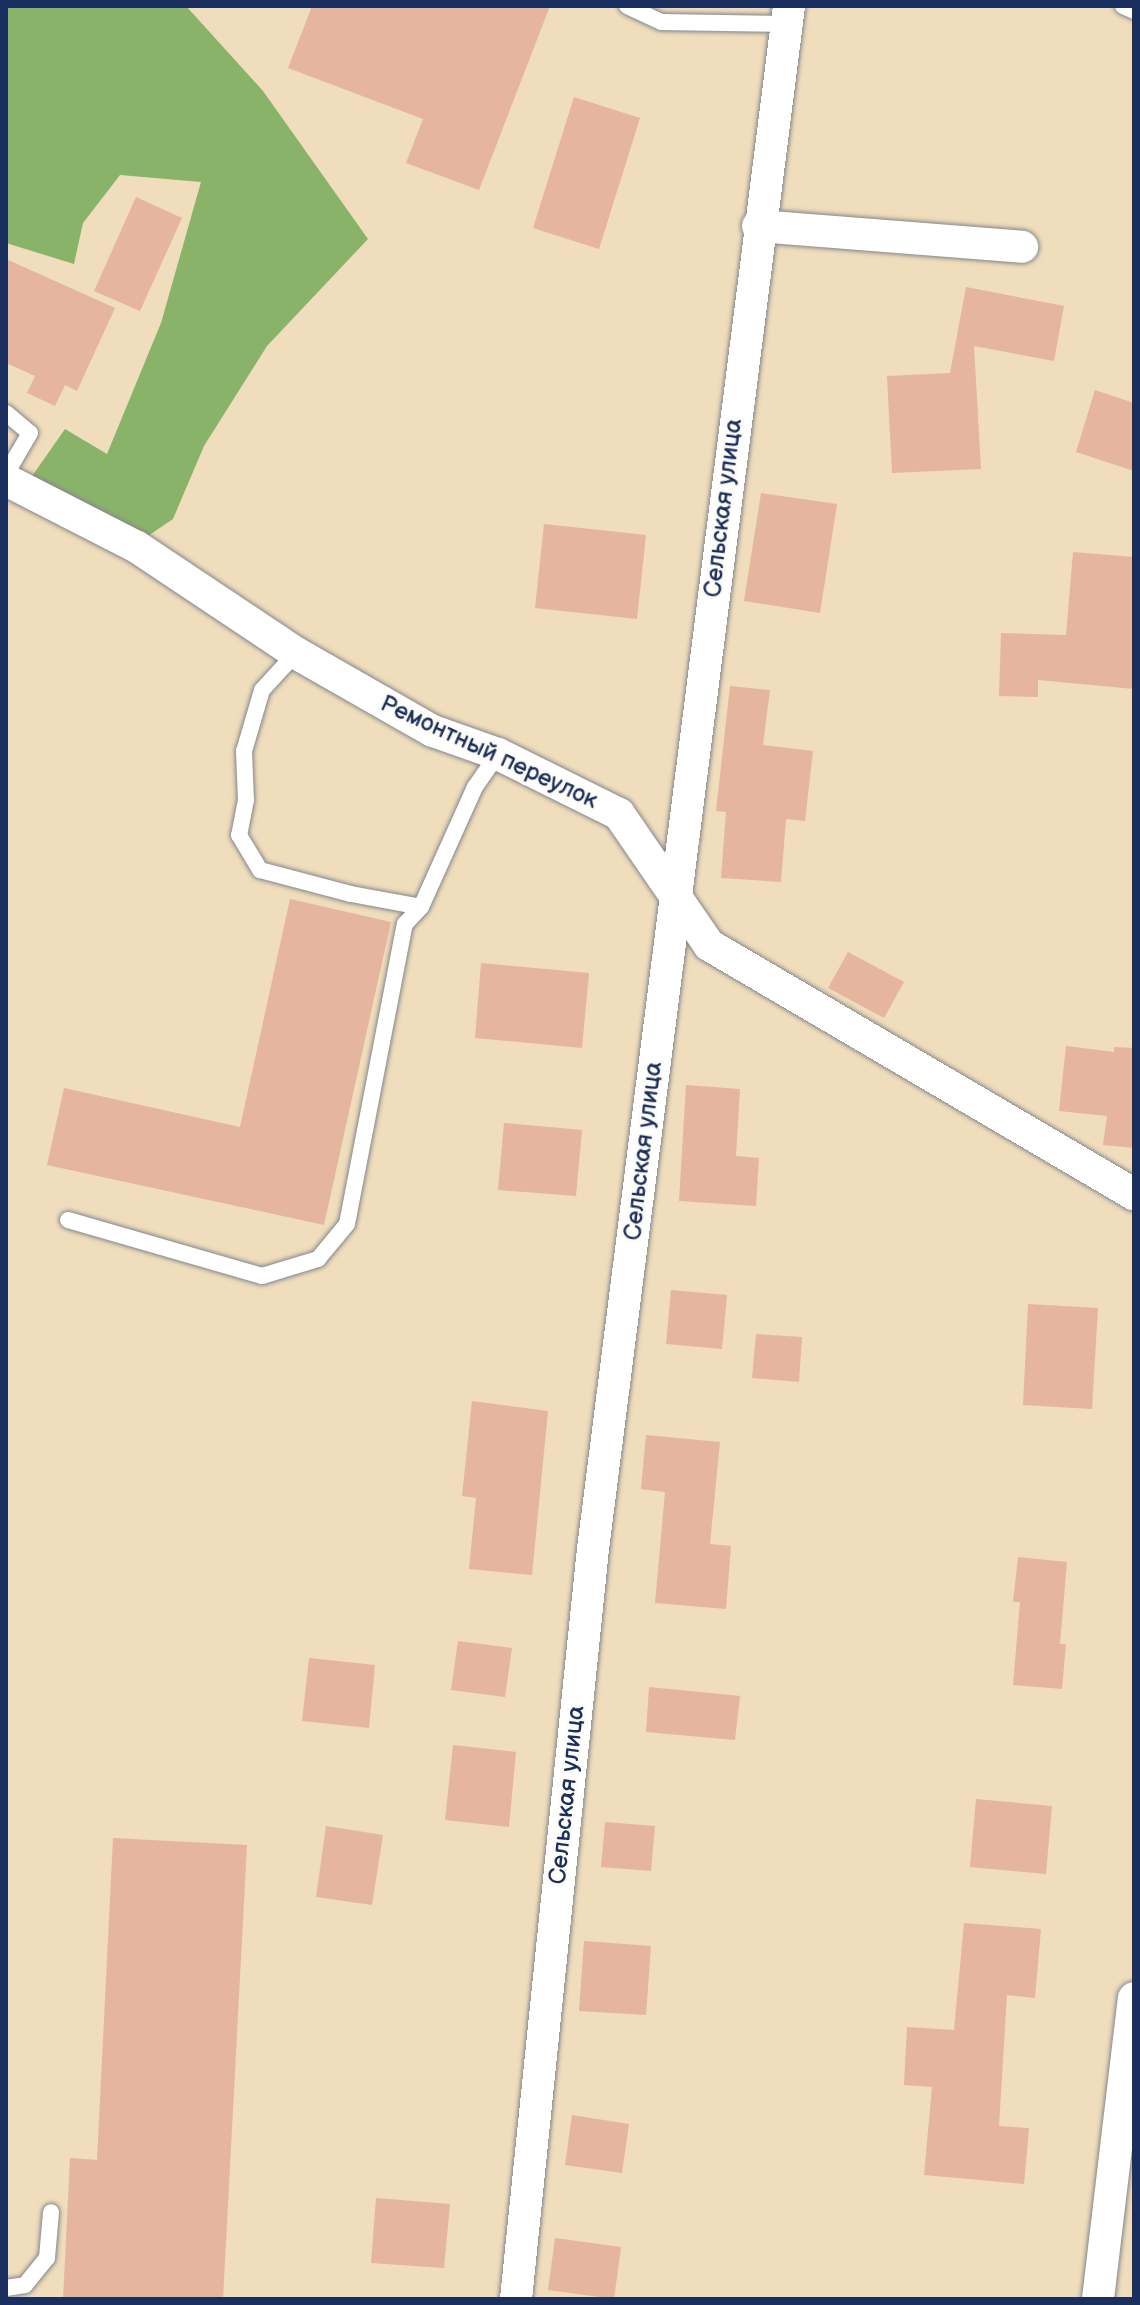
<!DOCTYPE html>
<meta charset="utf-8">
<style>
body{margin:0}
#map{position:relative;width:1140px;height:2305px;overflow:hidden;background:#efddbb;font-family:"Balsamiq Sans",sans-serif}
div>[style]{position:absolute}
.forest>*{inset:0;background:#8ab36a}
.building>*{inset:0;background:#e6b59d}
.roads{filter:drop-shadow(0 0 2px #85868c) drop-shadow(0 0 2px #85868c)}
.lane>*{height:16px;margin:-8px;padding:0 8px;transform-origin:8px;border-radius:8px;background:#fff}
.street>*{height:32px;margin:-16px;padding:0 16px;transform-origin:16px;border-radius:16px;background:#fff}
span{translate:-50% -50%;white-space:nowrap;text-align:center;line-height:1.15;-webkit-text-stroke:7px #fdfcf7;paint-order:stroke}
.street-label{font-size:24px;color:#1b2f5e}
.frame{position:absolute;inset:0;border:8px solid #1b2f5e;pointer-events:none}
</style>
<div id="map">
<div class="forest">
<div style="clip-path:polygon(6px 6px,186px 6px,263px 91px,368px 239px,267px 346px,204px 446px,173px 519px,142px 540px,30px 479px,65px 429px,107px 454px,161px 323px,201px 182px,120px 175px,83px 223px,74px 264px,6px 243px)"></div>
</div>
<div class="building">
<div style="clip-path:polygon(312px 6px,550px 6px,479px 190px,406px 163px,423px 119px,288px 68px)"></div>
<div style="clip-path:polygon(574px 97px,640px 118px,599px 249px,533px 228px)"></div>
<div style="clip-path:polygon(136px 197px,182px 218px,140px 311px,94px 291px)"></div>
<div style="clip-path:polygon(6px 259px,115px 308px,77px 391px,65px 385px,55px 406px,27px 393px,35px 376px,6px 363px)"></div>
<div style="clip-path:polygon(966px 287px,1064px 306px,1054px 361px,974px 346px,981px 469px,892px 473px,887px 376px,950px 373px)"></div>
<div style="clip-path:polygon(1095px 390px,1134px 403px,1134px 471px,1076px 452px)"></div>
<div style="clip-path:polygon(761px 493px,837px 504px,820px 613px,744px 601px)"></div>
<div style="clip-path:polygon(544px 524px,646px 535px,637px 619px,535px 608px)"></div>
<div style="clip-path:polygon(1073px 552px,1134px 557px,1134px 689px,1038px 680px,1038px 697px,999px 696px,1001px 633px,1066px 635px)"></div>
<div style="clip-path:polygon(730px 686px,770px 690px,763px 745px,813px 751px,805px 821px,786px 819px,781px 882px,721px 878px,726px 812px,716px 811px)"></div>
<div style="clip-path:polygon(290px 899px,391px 922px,324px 1225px,47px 1165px,64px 1088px,240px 1127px)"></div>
<div style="clip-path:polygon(848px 952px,904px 982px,884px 1018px,828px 988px)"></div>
<div style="clip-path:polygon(481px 963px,589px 973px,582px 1048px,475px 1038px)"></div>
<div style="clip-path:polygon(1066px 1046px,1114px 1052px,1114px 1047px,1134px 1048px,1134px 1148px,1103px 1145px,1107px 1116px,1059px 1111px)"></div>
<div style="clip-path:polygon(686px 1085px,740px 1089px,736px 1156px,759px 1158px,756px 1206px,679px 1201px)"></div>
<div style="clip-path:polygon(504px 1123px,582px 1130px,576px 1196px,498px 1190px)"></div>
<div style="clip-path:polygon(671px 1290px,727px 1295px,722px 1349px,666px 1344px)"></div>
<div style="clip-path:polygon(1028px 1304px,1098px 1308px,1092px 1409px,1023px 1405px)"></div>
<div style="clip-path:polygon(756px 1334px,802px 1337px,799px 1382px,752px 1378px)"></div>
<div style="clip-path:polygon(472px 1401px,548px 1411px,532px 1575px,469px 1569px,476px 1498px,462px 1496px)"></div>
<div style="clip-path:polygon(646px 1435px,720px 1442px,710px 1544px,731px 1546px,726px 1609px,655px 1603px,665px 1492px,641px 1489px)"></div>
<div style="clip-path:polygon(1018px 1557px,1067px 1562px,1060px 1644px,1066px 1644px,1062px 1689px,1013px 1685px,1020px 1602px,1013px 1602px)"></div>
<div style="clip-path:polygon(458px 1641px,512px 1648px,505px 1697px,451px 1690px)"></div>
<div style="clip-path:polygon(309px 1658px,375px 1665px,369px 1728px,302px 1721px)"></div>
<div style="clip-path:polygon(649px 1687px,740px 1696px,735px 1740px,646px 1732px)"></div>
<div style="clip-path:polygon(453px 1745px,516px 1752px,509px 1827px,445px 1820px)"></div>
<div style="clip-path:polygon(976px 1799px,1052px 1806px,1046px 1874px,970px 1867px)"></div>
<div style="clip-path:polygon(605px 1822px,655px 1826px,651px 1871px,601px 1867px)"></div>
<div style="clip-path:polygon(326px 1826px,383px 1835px,372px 1905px,316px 1897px)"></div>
<div style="clip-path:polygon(113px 1838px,247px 1845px,223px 2299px,63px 2299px,70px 2158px,97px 2160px)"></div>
<div style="clip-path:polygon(964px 1923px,1041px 1929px,1035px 1998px,1007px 1995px,999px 2126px,1029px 2128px,1024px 2184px,924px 2175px,932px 2087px,904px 2085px,907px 2027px,954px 2030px)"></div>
<div style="clip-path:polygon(584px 1941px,651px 1946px,646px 2015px,579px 2011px)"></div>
<div style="clip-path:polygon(572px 2115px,629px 2124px,622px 2173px,565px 2165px)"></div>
<div style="clip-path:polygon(376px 2198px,450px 2204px,444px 2268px,371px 2263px)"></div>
<div style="clip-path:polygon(555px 2238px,621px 2247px,614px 2299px,548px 2290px)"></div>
</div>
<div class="roads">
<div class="lane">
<div style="left:627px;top:6px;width:38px;rotate:25deg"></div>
<div style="left:661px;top:22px;width:125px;rotate:0.9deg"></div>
<div style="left:1123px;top:6px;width:12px;rotate:24deg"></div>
<div style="left:6px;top:413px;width:31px;rotate:40deg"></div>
<div style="left:30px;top:433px;width:48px;rotate:120.3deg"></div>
<div style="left:296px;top:653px;width:50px;rotate:132.6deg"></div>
<div style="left:262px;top:690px;width:64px;rotate:106.4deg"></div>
<div style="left:244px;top:751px;width:49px;rotate:87.7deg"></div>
<div style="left:246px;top:800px;width:36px;rotate:101deg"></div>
<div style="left:239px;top:835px;width:41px;rotate:59deg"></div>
<div style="left:260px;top:870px;width:94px;rotate:14.8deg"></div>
<div style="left:351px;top:894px;width:71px;rotate:10.5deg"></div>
<div style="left:68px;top:1220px;width:202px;rotate:16.1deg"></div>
<div style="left:262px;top:1276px;width:59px;rotate:-16.9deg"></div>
<div style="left:318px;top:1259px;width:45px;rotate:-50.4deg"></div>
<div style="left:347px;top:1224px;width:306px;rotate:-79.1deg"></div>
<div style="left:405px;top:924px;width:23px;rotate:-47deg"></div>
<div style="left:421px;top:907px;width:132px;rotate:-65.8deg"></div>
<div style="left:475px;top:787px;width:40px;rotate:-55.1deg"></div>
<div style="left:6px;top:2288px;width:19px;rotate:-9deg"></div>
<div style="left:25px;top:2285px;width:35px;rotate:-51deg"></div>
<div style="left:47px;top:2258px;width:46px;rotate:-85deg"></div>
</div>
<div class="street">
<div style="left:758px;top:226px;width:265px;rotate:4.5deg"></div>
<div style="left:6px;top:480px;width:147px;rotate:27.1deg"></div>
<div style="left:137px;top:547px;width:191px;rotate:33.7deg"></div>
<div style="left:296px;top:653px;width:158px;rotate:29.7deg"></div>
<div style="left:433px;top:731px;width:69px;rotate:19.5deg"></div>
<div style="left:498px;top:754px;width:135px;rotate:26.4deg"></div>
<div style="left:619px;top:814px;width:159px;rotate:55.5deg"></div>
<div style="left:709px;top:945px;width:493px;rotate:30.4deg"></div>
<div style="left:516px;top:2299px;width:754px;rotate:-84.14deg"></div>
<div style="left:593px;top:1549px;width:1555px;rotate:-82.76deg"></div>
<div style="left:1098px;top:2299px;width:303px;rotate:-83.2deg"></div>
</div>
</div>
<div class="street-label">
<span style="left:723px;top:508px;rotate:-83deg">Сельская улица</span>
<span style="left:489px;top:752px;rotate:25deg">Ремонтный переулок</span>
<span style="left:643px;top:1151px;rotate:-83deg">Сельская улица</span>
<span style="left:567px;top:1795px;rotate:-84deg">Сельская улица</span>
</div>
<div class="frame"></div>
</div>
